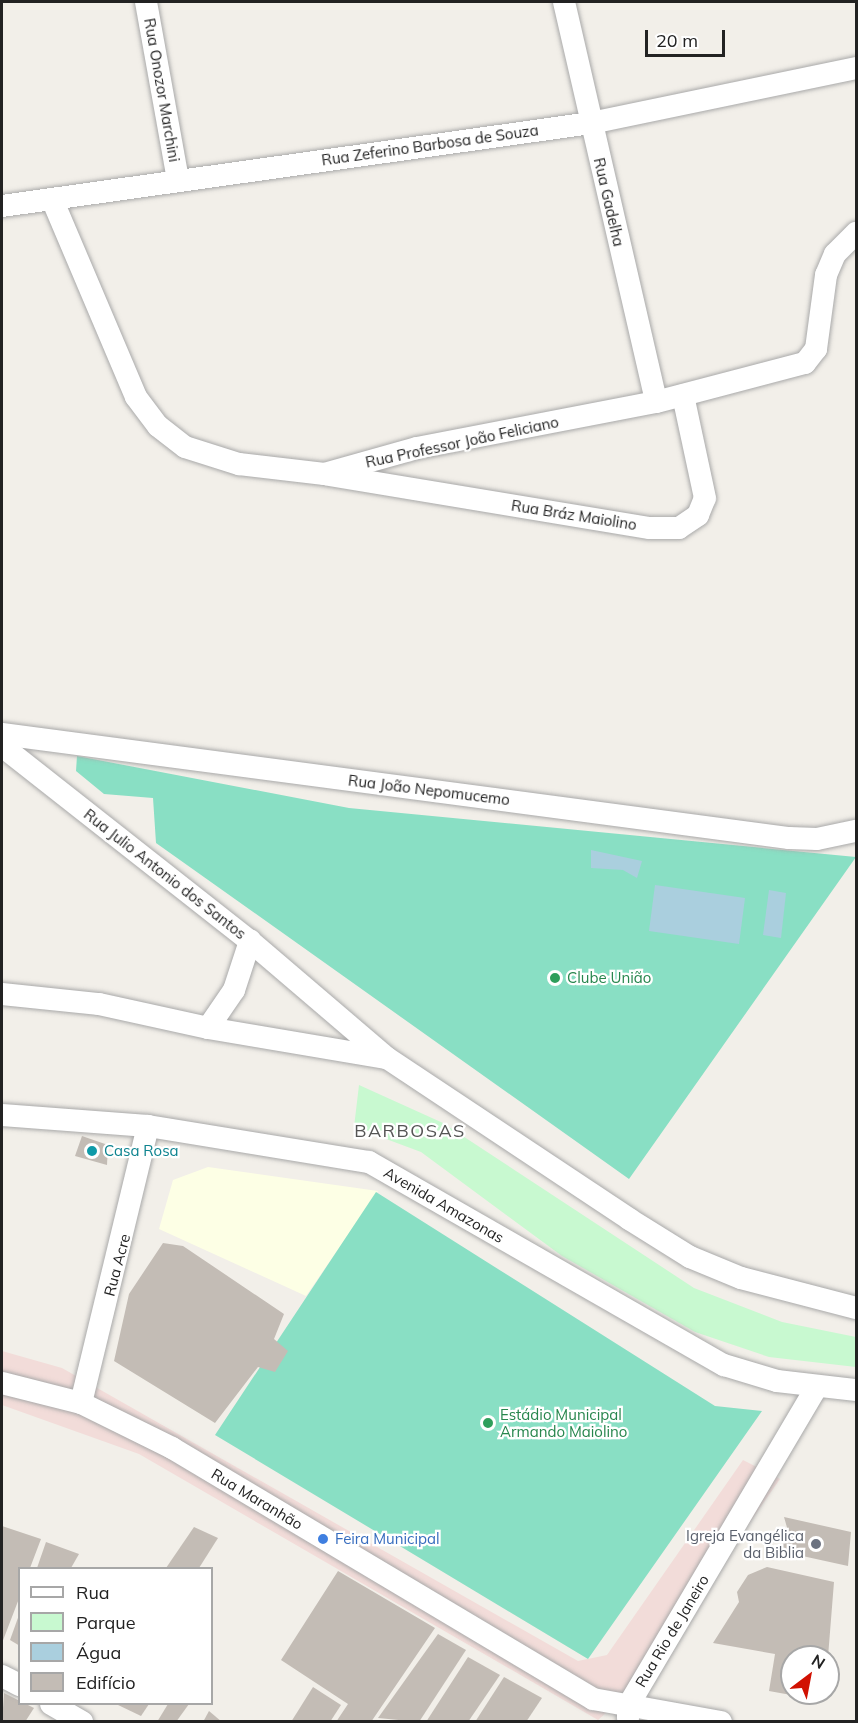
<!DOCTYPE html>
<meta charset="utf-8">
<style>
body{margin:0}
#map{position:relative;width:858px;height:1723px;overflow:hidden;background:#f2efe9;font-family:Mulish,sans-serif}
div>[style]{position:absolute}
.commercial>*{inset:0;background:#f2dcd9}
.education>*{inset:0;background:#fdffe5}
.park>*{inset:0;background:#c8f9d0}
.pitch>*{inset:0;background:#89dfc4}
.water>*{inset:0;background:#aacfde}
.building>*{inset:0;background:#c3bcb5}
.roads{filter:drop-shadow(0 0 2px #a9a9a9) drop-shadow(0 0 2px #a9a9a9)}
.street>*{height:22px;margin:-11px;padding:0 11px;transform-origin:11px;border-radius:11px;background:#fff}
.dots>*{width:16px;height:16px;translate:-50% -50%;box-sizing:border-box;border:3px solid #fff;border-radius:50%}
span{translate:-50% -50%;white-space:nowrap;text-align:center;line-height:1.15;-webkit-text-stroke:4.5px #fff;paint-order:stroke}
.street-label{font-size:15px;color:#222}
.leisure-label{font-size:15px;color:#27864d}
.left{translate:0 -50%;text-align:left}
.culture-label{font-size:15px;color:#0d838f}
.worship-label{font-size:15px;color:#5b616d}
.right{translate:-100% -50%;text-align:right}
.shop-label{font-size:15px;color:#366cbe}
.quarter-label{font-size:18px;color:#555;letter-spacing:1.5px}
.frame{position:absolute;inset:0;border:3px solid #222;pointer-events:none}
.legend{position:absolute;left:18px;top:1567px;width:195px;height:138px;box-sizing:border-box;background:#fff;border:2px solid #a7a7a7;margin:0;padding:8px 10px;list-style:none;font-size:18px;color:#222}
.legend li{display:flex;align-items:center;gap:12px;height:30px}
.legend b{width:30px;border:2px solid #a7a7a7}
.north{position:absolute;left:780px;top:1645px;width:60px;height:60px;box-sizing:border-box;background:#fff;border:2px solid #a7a7a7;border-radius:50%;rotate:32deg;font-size:16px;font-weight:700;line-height:24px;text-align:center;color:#222}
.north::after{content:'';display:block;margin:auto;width:21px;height:27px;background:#d11102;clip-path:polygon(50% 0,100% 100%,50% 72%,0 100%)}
.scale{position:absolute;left:645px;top:30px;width:80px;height:27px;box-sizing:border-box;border:3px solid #222;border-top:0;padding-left:8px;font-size:18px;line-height:21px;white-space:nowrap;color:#222;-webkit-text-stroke:4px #fff;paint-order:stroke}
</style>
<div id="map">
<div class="commercial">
<div style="clip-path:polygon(2px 1351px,62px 1368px,578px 1661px,607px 1655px,743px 1460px,780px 1479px,637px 1685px,598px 1720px,139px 1454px,2px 1405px)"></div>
</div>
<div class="education">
<div style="clip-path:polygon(208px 1167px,378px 1191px,306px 1296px,159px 1229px,173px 1180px)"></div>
</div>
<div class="park">
<div style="clip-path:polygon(359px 1085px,443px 1123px,694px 1288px,782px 1322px,856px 1337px,856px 1367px,769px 1357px,695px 1332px,562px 1256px,421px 1152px,354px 1127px)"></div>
</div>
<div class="pitch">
<div style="clip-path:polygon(77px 756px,349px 808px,856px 857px,629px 1179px,156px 843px,153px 798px,104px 794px,76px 771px)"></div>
<div style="clip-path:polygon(376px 1192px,715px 1406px,762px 1411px,588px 1659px,215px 1435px)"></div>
</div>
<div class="water">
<div style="clip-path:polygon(591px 850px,642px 861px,637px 878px,623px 870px,591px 868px)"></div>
<div style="clip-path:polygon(655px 885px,745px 898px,739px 944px,649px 931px)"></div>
<div style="clip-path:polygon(769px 890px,786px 893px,781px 938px,763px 935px)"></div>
</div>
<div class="building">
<div style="clip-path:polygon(82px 1136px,108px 1145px,107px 1165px,75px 1156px)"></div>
<div style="clip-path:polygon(163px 1243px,183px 1246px,284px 1314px,274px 1339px,288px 1351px,275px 1372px,258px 1367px,215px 1423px,114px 1361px,129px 1294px)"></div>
<div style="clip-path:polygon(784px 1517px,851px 1532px,848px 1566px,775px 1550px,790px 1538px)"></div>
<div style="clip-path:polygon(2px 1526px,41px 1539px,30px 1568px,20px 1568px,20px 1596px,2px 1643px)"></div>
<div style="clip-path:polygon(194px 1527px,218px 1538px,199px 1568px,166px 1568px)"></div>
<div style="clip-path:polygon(46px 1542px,79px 1554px,71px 1568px,37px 1568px)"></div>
<div style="clip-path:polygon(767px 1567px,834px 1582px,828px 1657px,792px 1657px,792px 1693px,824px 1693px,824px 1701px,769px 1691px,775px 1654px,713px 1643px,739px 1602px,737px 1592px,748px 1575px)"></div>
<div style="clip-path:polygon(338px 1571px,435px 1628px,371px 1722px,336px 1722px,348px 1704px,281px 1660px)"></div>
<div style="clip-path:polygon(19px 1615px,20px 1615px,20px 1646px,10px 1640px)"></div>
<div style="clip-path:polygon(438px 1634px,466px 1650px,419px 1722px,378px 1718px)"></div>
<div style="clip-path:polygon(468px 1657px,500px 1675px,468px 1722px,426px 1722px)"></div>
<div style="clip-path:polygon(504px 1677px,542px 1698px,526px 1722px,475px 1722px)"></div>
<div style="clip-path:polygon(313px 1687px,341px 1705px,330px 1722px,291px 1722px)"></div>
<div style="clip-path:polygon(4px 1693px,34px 1708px,25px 1722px,2px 1722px)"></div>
<div style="clip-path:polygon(116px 1704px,149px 1704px,141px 1716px)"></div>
<div style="clip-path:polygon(168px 1704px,189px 1704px,176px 1722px,157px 1722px)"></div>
<div style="clip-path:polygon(209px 1711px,222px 1722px,203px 1722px)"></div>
</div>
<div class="roads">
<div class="street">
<div style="left:146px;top:2px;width:180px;rotate:79.8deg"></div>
<div style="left:564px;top:2px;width:410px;rotate:77deg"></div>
<div style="left:52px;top:199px;width:215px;rotate:67deg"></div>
<div style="left:136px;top:397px;width:36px;rotate:53deg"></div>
<div style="left:158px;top:426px;width:34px;rotate:38deg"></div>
<div style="left:185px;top:447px;width:57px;rotate:17.5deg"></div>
<div style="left:239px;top:464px;width:86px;rotate:6.7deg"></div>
<div style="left:324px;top:474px;width:97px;rotate:-15.6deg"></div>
<div style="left:417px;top:448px;width:243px;rotate:-10.9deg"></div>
<div style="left:656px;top:402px;width:154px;rotate:-14.7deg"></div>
<div style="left:805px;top:363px;width:18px;rotate:-52deg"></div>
<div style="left:816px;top:349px;width:75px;rotate:-82.3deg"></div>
<div style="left:826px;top:275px;width:23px;rotate:-67deg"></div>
<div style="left:835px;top:254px;width:30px;rotate:-45deg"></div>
<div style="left:2px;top:206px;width:595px;rotate:-8.02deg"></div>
<div style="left:591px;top:123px;width:271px;rotate:-11.7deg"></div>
<div style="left:329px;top:475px;width:325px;rotate:9.4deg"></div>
<div style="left:650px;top:528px;width:29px"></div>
<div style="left:679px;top:528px;width:23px;rotate:-34deg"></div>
<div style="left:698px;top:515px;width:18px;rotate:-68deg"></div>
<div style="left:705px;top:498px;width:105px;rotate:-102.1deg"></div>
<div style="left:2px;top:734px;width:794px;rotate:7.53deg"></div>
<div style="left:789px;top:838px;width:28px;rotate:2deg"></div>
<div style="left:817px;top:839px;width:40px;rotate:-12deg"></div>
<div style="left:2px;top:746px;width:315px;rotate:38.2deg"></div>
<div style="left:250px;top:941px;width:180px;rotate:40.5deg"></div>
<div style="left:387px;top:1058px;width:291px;rotate:33.6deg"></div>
<div style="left:629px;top:1219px;width:72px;rotate:31.9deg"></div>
<div style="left:690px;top:1257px;width:55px;rotate:22.4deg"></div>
<div style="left:741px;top:1278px;width:119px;rotate:14.6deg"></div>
<div style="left:2px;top:994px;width:98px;rotate:5.9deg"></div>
<div style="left:99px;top:1004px;width:112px;rotate:12.4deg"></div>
<div style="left:208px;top:1028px;width:180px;rotate:9.6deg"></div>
<div style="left:208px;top:1028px;width:46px;rotate:-55.6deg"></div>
<div style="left:234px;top:990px;width:52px;rotate:-71.9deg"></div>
<div style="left:2px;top:1115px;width:146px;rotate:4.3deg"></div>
<div style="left:148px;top:1126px;width:224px;rotate:9.3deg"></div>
<div style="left:369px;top:1162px;width:409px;rotate:29.8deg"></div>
<div style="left:724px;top:1365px;width:55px;rotate:16.8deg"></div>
<div style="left:777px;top:1381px;width:80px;rotate:6.5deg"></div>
<div style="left:2px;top:1383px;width:81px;rotate:14.2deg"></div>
<div style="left:81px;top:1403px;width:102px;rotate:26.3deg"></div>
<div style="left:172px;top:1448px;width:490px;rotate:30.8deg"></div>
<div style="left:593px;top:1699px;width:130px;rotate:10.2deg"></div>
<div style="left:81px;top:1403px;width:285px;rotate:-76.4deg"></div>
<div style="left:2px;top:1676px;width:20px;rotate:27deg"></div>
<div style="left:51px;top:1704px;width:36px;rotate:30deg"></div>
<div style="left:628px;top:1718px;width:12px;rotate:-90deg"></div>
<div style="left:628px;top:1706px;width:371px;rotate:-59.4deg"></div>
</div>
</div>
<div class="dots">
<div style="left:555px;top:978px;background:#2e9e5b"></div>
<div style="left:92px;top:1151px;background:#0f9aa8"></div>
<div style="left:488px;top:1423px;background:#2e9e5b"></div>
<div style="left:323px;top:1539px;background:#3f7fe0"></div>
<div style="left:816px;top:1544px;background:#6b7280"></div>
</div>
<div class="street-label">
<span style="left:162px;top:90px;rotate:80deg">Rua Onozor Marchini</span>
<span style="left:430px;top:145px;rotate:-8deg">Rua Zeferino Barbosa de Souza</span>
<span style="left:609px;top:202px;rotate:77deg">Rua Gadelha</span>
<span style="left:462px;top:442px;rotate:-12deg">Rua Professor João Feliciano</span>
<span style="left:574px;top:515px;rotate:9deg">Rua Bráz Maiolino</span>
<span style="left:429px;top:790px;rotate:7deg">Rua João Nepomucemo</span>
<span style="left:165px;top:874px;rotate:38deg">Rua Julio Antonio dos Santos</span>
<span style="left:444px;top:1205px;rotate:30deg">Avenida Amazonas</span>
<span style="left:117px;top:1265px;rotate:-75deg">Rua Acre</span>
<span style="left:257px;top:1499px;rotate:31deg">Rua Maranhão</span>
<span style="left:672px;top:1631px;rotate:-59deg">Rua Rio de Janeiro</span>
</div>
<div class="leisure-label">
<span class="left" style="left:567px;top:978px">Clube União</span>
<span class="left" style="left:500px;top:1423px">Estádio Municipal<br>Armando Maiolino</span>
</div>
<div class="culture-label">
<span class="left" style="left:104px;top:1151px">Casa Rosa</span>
</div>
<div class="worship-label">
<span class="right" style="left:804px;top:1544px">Igreja Evangélica<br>da Biblia</span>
</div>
<div class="shop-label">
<span class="left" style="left:335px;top:1539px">Feira Municipal</span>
</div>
<div class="quarter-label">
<span style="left:410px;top:1131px">BARBOSAS</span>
</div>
<div class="frame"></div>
<ul class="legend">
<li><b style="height:8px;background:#fff"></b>Rua</li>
<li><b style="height:16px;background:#c8f9d0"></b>Parque</li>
<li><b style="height:16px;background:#aacfde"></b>Água</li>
<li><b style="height:16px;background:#c3bcb5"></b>Edifício</li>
</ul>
<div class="north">N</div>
<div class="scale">20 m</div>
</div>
